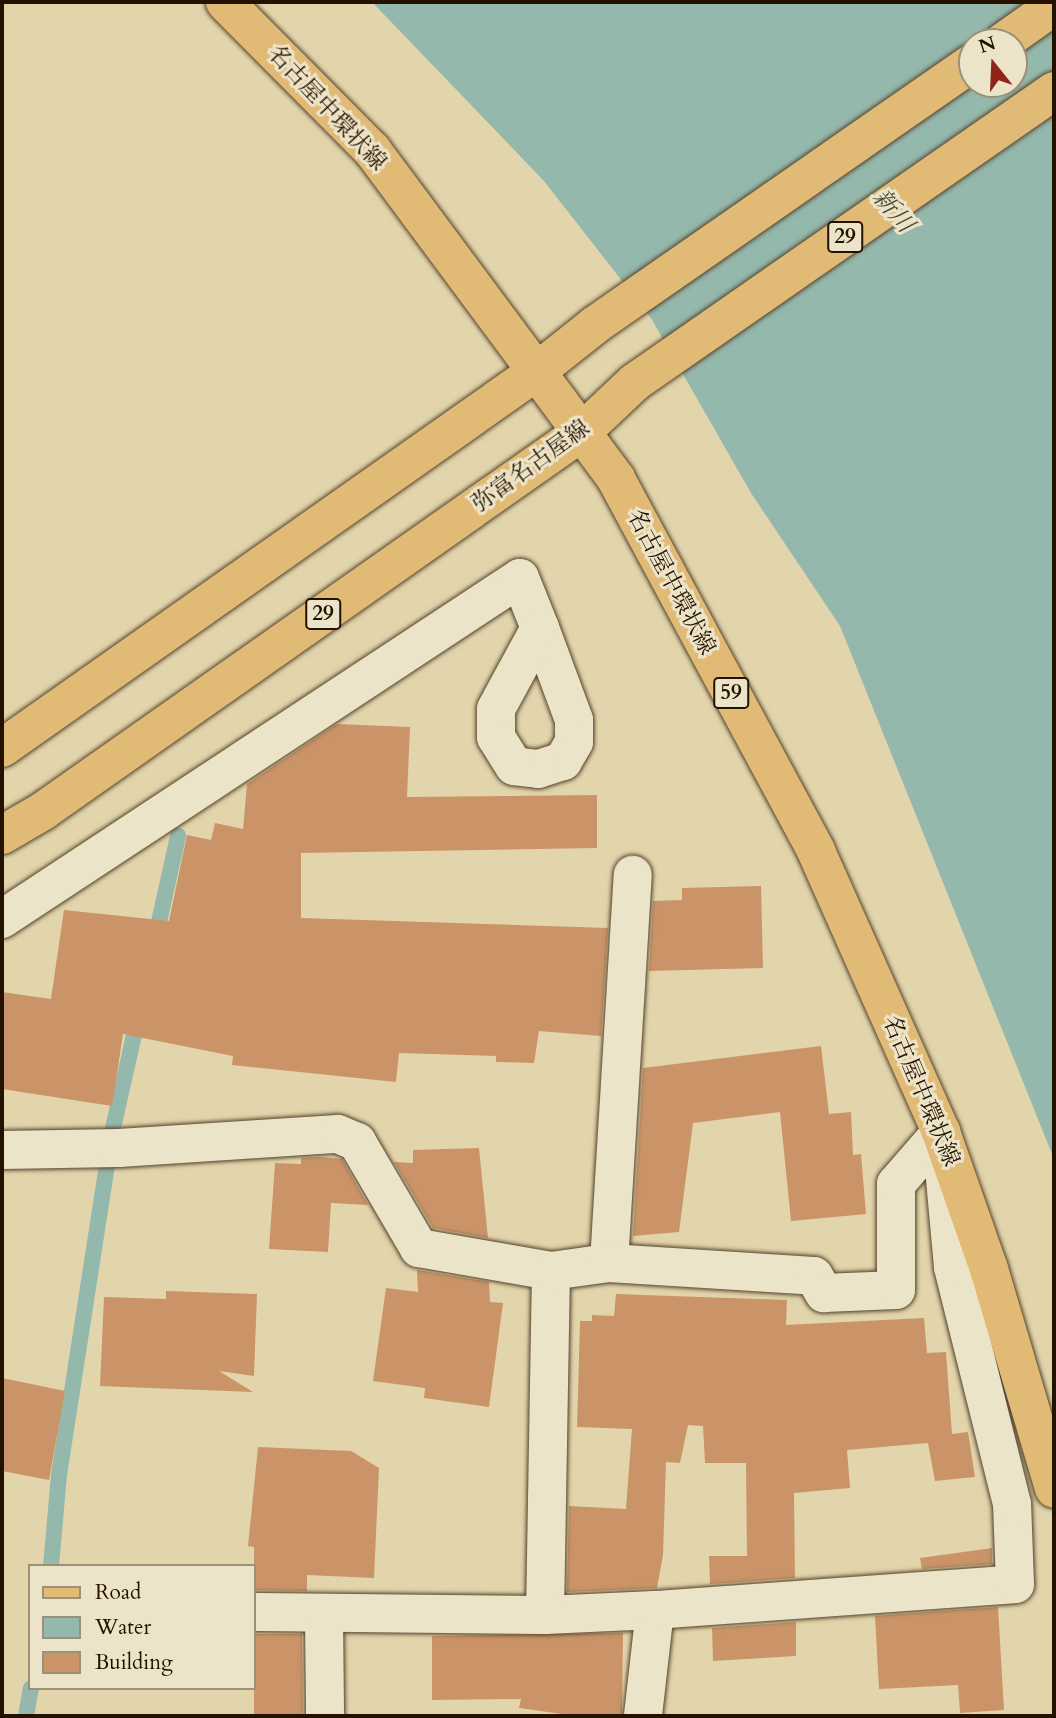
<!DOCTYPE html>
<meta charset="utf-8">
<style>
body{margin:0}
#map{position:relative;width:1056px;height:1718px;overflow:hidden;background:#e2d5ab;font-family:Cardo,"Noto Serif JP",serif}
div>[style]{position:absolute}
.water>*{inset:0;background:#95b8ad}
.stream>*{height:16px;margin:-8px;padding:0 8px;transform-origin:8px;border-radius:8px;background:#95b8ad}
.building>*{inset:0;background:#ca9468}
.roads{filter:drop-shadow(0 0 2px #54422b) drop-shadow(0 0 2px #54422b)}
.street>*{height:38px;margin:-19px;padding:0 19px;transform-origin:19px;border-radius:19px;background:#ece4c8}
.primary>*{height:38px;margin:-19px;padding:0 19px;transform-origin:19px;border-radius:19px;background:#e1ba76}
span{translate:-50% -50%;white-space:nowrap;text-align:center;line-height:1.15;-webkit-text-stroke:6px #ece4c8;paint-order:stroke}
.shield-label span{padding:2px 5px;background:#ece4c8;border:2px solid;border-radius:5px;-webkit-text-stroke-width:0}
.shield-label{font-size:21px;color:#241100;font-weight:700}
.street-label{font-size:23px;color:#241100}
.water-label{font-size:24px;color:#4c4b3d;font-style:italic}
.frame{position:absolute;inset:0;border:4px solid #241100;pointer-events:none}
.legend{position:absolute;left:28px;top:1564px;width:228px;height:126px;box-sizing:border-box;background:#ece4c8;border:2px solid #9c9078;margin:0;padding:9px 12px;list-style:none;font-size:21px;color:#241100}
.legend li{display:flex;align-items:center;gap:14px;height:35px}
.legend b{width:35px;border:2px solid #9c9078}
.north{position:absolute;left:958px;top:28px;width:70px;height:70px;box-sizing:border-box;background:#ece4c8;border:2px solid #9c9078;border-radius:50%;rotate:342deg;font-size:19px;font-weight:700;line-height:28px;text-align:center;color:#241100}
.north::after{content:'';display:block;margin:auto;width:24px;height:32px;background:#8f2418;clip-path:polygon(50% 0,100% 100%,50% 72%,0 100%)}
</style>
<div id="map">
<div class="water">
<div style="clip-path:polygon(evenodd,372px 2px,1054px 2px,1054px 1159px,840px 626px,751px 493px,651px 318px,544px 181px,372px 2px,972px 42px,1014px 42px,1014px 84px,972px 84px,972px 42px)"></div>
</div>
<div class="stream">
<div style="left:155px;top:940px;width:107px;rotate:-77.5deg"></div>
<div style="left:111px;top:1137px;width:123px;rotate:-77.3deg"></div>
<div style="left:51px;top:1566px;width:91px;rotate:-85deg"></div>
<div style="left:59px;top:1475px;width:314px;rotate:-81.2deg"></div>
<div style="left:26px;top:1716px;width:28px;rotate:-80deg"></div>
</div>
<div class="building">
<div style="clip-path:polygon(337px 724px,410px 727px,407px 797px,597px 795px,597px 848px,301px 853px,301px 918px,608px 928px,601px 1036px,539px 1031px,534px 1063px,496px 1062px,496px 1056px,399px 1053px,396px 1082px,232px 1065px,233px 1056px,123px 1034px,112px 1106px,2px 1089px,2px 992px,51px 999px,64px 910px,169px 921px,187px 835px,211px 840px,215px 823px,243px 829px,247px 784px)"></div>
<div style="clip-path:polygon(761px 886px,763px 968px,649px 971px,653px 901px,682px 900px,682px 888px)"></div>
<div style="clip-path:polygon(821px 1046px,829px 1114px,851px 1112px,853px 1155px,861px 1154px,866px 1214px,791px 1221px,780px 1112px,693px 1123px,679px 1232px,633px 1236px,643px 1068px)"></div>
<div style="clip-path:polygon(479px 1148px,488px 1238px,433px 1228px,394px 1162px,413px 1163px,413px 1150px)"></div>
<div style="clip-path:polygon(320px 1157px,342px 1159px,368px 1205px,331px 1203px,328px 1252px,269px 1249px,275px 1163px,301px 1164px,301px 1158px)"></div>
<div style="clip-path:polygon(417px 1270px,489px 1282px,490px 1302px,503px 1303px,489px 1407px,424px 1398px,425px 1388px,373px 1381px,386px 1288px,418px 1292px)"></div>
<div style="clip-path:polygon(166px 1291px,257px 1294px,254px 1376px,219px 1371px,253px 1392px,100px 1386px,104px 1297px,166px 1299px)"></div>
<div style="clip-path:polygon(616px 1294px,787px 1300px,786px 1325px,924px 1318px,927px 1353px,946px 1352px,952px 1434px,968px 1432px,975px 1477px,935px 1481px,928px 1443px,847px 1450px,850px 1488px,794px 1493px,795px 1578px,710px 1584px,709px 1556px,747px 1556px,746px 1463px,705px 1463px,703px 1426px,688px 1425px,680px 1463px,666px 1462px,663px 1555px,657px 1588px,567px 1592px,569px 1506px,626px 1509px,632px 1429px,577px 1427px,580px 1321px,592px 1321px,592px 1315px,614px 1316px)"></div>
<div style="clip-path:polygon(2px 1378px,65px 1391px,49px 1480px,2px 1471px)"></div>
<div style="clip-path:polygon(258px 1447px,351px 1451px,379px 1468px,374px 1578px,307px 1575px,307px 1591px,254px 1590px,254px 1547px,248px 1546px)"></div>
<div style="clip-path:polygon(992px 1548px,992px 1564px,922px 1569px,920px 1558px)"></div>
<div style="clip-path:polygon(998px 1607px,1004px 1710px,960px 1713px,958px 1685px,879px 1689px,875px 1616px)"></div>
<div style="clip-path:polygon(796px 1622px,796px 1656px,713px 1661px,712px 1628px)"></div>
<div style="clip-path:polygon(623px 1633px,622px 1716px,576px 1716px,519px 1708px,521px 1699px,432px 1700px,432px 1636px)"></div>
<div style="clip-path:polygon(254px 1634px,302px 1634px,303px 1716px,254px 1716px)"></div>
</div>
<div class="roads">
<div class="street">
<div style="left:2px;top:919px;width:620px;rotate:-33.36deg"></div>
<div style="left:520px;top:578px;width:54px;rotate:68.2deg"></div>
<div style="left:540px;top:628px;width:98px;rotate:69.7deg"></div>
<div style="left:574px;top:720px;width:22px;rotate:90deg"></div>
<div style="left:574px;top:742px;width:22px;rotate:120deg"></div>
<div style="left:563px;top:761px;width:26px;rotate:162deg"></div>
<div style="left:538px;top:769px;width:24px;rotate:-173deg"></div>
<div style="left:514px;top:766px;width:34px;rotate:-122deg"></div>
<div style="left:496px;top:737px;width:28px;rotate:-90deg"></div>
<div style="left:496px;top:709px;width:92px;rotate:-61.5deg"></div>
<div style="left:2px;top:1150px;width:117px;rotate:-1deg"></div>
<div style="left:119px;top:1148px;width:219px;rotate:-3.7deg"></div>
<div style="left:338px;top:1134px;width:21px;rotate:23deg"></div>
<div style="left:357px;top:1142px;width:123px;rotate:59.7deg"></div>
<div style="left:419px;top:1248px;width:134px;rotate:9.9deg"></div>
<div style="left:551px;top:1271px;width:344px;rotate:91deg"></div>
<div style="left:545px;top:1615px;width:110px;rotate:-2.6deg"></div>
<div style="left:655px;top:1610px;width:107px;rotate:96.5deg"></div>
<div style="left:609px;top:1263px;width:389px;rotate:-86.5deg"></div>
<div style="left:551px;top:1271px;width:59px;rotate:-7.9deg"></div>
<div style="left:609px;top:1263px;width:205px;rotate:3.6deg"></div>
<div style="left:814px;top:1276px;width:20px;rotate:60deg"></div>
<div style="left:824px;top:1293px;width:72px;rotate:-2.4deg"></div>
<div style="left:896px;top:1290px;width:106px;rotate:-90deg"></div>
<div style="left:896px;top:1184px;width:69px;rotate:-49.1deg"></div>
<div style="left:655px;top:1610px;width:361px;rotate:-4.1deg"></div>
<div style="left:1015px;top:1584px;width:80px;rotate:-92.1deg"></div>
<div style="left:1012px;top:1504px;width:244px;rotate:-104deg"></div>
<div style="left:953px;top:1267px;width:110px;rotate:-95.2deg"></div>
<div style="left:254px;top:1612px;width:291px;rotate:0.6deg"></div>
<div style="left:324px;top:1615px;width:101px;rotate:89.4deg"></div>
</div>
<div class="primary">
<div style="left:225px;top:2px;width:209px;rotate:45.2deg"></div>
<div style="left:372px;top:150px;width:410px;rotate:53.4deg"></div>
<div style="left:616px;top:479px;width:422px;rotate:61.7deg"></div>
<div style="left:816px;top:851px;width:308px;rotate:66deg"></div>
<div style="left:941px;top:1132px;width:145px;rotate:70.7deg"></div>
<div style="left:989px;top:1269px;width:229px;rotate:73.5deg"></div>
<div style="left:1003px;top:42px;width:62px;rotate:-35.2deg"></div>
<div style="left:2px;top:748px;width:653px;rotate:-35.15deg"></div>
<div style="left:536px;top:372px;width:75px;rotate:-38.5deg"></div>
<div style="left:595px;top:325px;width:459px;rotate:-34.8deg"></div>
<div style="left:2px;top:835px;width:48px;rotate:-30.3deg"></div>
<div style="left:43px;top:811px;width:659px;rotate:-35.11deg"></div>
<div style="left:582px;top:432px;width:73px;rotate:-43.3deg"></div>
<div style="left:635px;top:382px;width:510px;rotate:-34.78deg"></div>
</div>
</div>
<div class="shield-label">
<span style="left:845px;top:237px">29</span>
<span style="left:323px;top:614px">29</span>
<span style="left:731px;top:693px">59</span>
</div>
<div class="street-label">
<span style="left:327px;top:108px;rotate:47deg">名古屋中環状線</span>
<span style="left:531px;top:466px;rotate:-36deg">弥富名古屋線</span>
<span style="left:671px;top:582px;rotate:62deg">名古屋中環状線</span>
<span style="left:921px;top:1091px;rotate:67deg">名古屋中環状線</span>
</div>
<div class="water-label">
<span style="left:893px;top:211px;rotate:49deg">新川</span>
</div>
<div class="frame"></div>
<ul class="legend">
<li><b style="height:9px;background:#e1ba76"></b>Road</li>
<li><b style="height:19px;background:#95b8ad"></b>Water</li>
<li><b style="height:19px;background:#ca9468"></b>Building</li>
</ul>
<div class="north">N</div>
</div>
